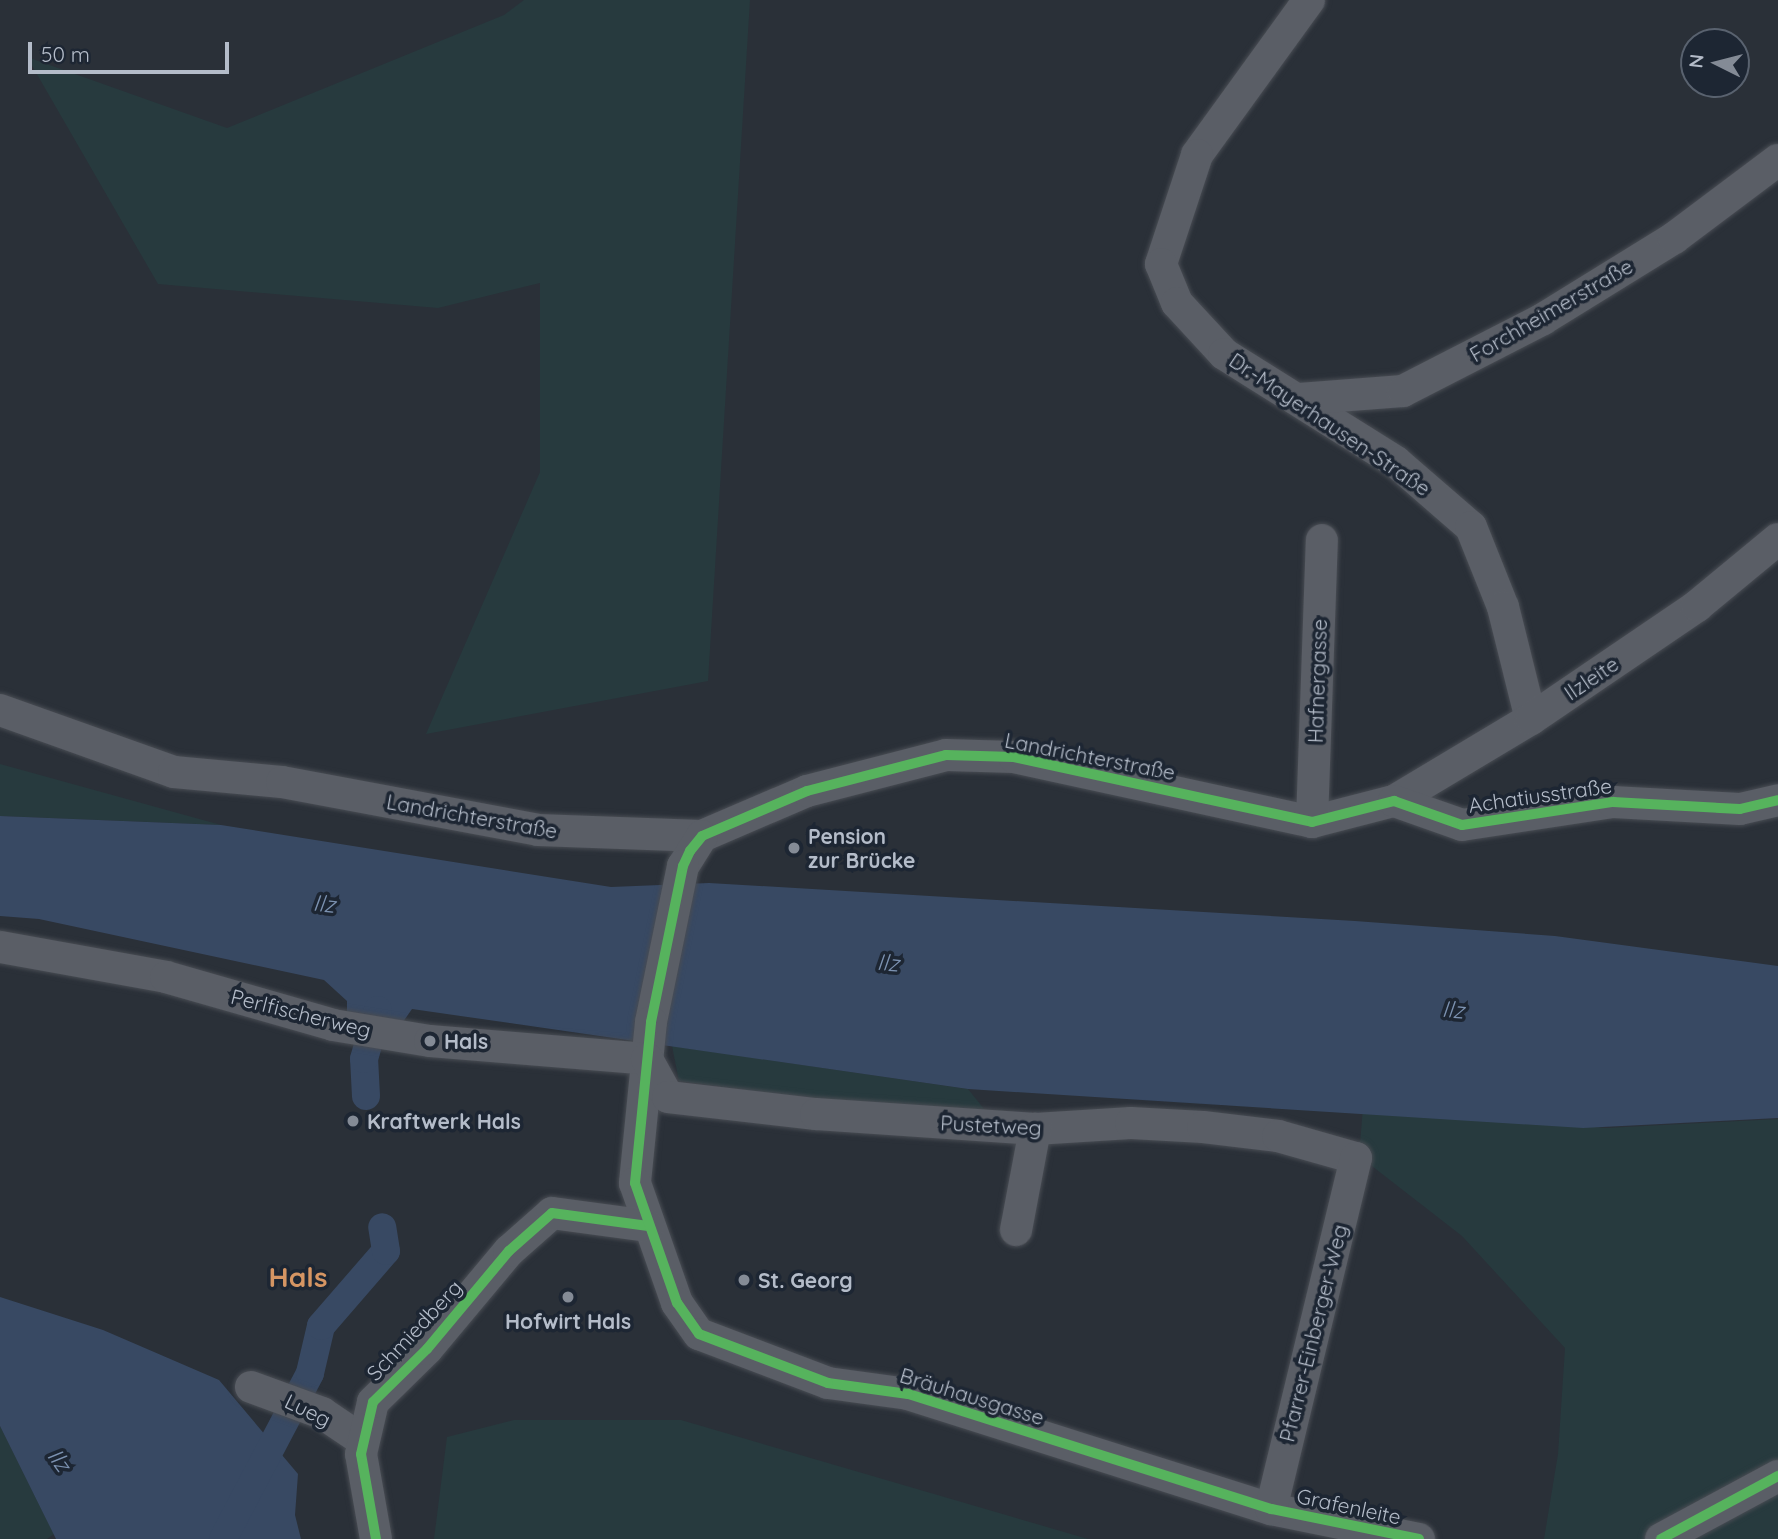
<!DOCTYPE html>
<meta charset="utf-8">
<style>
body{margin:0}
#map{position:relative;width:1778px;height:1539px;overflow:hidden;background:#2a3038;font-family:Quicksand,sans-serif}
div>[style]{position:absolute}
.green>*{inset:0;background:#273a3e}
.water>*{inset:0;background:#384963}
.canal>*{height:28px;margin:-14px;padding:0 14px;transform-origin:14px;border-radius:14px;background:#384963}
.roads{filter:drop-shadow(0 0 2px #484c53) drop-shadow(0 0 2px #484c53)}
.minor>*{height:32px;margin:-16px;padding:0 16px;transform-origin:16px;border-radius:16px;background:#5a5e66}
.cycleway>*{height:10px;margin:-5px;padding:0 5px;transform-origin:5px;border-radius:5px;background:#56b35d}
.dots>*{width:19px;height:19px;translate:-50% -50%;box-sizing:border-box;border:4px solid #1d2633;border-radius:50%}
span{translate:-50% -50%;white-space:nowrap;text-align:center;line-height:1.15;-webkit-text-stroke:7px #1d2633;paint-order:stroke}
.street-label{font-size:21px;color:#b4bcc9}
.poi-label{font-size:21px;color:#b4bcc9;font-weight:700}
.left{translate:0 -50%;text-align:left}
.water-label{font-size:23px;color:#7c92b1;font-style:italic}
.district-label{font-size:28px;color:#d59563;font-weight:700}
.north{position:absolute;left:1680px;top:28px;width:70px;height:70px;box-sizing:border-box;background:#1d2633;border:2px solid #59626f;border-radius:50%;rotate:276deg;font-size:19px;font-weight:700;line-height:28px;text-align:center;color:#b4bcc9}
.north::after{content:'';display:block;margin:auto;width:24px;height:32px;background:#848b96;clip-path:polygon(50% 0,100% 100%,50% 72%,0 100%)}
.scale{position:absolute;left:28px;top:42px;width:201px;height:32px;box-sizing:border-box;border:4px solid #b4bcc9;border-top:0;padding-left:9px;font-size:21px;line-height:24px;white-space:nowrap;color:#b4bcc9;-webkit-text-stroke:5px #1d2633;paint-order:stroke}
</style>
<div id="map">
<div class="green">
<div style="clip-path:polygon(524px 0,750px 0,708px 681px,426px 734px,540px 472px,540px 283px,438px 308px,158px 284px,27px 57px,227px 128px,504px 15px)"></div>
<div style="clip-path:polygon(0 764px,221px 825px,0 816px)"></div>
<div style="clip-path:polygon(672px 1046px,968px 1089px,997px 1125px,679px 1081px)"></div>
<div style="clip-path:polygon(1363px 1107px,1606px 1128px,1778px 1119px,1778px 1539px,1544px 1539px,1558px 1454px,1565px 1348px,1462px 1236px,1359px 1156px)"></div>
<div style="clip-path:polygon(514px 1420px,681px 1420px,1088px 1539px,434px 1539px,447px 1437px)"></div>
<div style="clip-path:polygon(0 1426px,54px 1534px,47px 1539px,0 1539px)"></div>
</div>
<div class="water">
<div style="clip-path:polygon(0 816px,221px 825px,611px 887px,709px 883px,1355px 921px,1555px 936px,1778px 966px,1778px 1118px,1583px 1128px,968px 1089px,412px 1009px,396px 1032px,347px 1024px,347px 1001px,324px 980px,39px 919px,0 916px)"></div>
<div style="clip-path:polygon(0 1297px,103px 1330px,219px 1380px,298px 1474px,295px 1515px,301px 1539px,56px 1539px,0 1426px)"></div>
</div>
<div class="canal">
<div style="left:366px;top:1096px;width:37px;rotate:-93deg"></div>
<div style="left:364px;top:1059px;width:51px;rotate:-74.1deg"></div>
<div style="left:223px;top:1539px;width:187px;rotate:-62.3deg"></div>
<div style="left:310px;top:1373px;width:48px;rotate:-76.8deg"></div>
<div style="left:321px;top:1326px;width:99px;rotate:-49.1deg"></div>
<div style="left:386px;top:1251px;width:24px;rotate:-99deg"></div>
</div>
<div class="roads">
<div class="minor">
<div style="left:1309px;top:0;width:191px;rotate:125.9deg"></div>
<div style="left:1197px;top:155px;width:115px;rotate:108.3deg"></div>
<div style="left:1161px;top:264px;width:42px;rotate:67.7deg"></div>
<div style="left:1177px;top:303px;width:69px;rotate:47.3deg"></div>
<div style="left:1224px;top:354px;width:203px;rotate:32.1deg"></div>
<div style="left:1396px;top:462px;width:99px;rotate:40.9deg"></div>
<div style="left:1471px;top:527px;width:86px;rotate:68.2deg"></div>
<div style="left:1503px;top:607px;width:115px;rotate:76deg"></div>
<div style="left:1299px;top:399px;width:104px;rotate:-4.4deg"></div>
<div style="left:1403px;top:391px;width:157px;rotate:-27.2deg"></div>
<div style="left:1543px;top:319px;width:154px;rotate:-31.7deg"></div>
<div style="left:1674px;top:238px;width:130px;rotate:-36.9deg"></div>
<div style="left:0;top:710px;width:185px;rotate:19.6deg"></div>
<div style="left:174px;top:772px;width:108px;rotate:5.3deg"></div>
<div style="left:282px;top:782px;width:260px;rotate:10.6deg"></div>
<div style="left:538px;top:830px;width:164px;rotate:2.1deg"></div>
<div style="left:702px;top:836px;width:114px;rotate:-23.2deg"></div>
<div style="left:807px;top:791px;width:144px;rotate:-14.5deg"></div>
<div style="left:946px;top:755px;width:68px;rotate:1.7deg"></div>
<div style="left:1014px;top:757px;width:305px;rotate:12.3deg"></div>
<div style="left:1312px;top:822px;width:85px;rotate:-14.4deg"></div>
<div style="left:1394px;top:801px;width:160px;rotate:-30.9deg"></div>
<div style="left:1531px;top:719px;width:201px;rotate:-34.2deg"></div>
<div style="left:1697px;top:606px;width:105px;rotate:-39.6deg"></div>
<div style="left:1394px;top:801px;width:72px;rotate:19.4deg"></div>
<div style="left:1462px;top:825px;width:153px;rotate:-8.7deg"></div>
<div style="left:1613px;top:802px;width:127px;rotate:3.2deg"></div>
<div style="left:1740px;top:809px;width:39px;rotate:-13deg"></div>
<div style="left:1312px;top:822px;width:282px;rotate:-88deg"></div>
<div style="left:702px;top:836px;width:36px;rotate:122deg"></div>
<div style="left:683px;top:866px;width:159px;rotate:101.6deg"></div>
<div style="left:651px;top:1022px;width:162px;rotate:95.7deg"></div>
<div style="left:635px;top:1183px;width:127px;rotate:70.7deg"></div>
<div style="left:677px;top:1303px;width:38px;rotate:55deg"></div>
<div style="left:699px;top:1334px;width:138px;rotate:20.8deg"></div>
<div style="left:828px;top:1383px;width:81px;rotate:7.8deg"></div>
<div style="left:908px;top:1394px;width:381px;rotate:17.6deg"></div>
<div style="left:1271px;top:1509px;width:151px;rotate:11.5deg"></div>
<div style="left:0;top:947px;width:169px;rotate:10.2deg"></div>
<div style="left:166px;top:977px;width:174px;rotate:16deg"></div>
<div style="left:333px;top:1025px;width:98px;rotate:9.4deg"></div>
<div style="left:430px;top:1041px;width:218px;rotate:4.7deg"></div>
<div style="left:647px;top:1059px;width:43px;rotate:61.1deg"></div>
<div style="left:668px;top:1097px;width:149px;rotate:6.6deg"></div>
<div style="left:816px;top:1114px;width:220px;rotate:3.9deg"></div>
<div style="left:1035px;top:1129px;width:96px;rotate:-3.6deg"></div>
<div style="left:1131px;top:1123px;width:72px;rotate:3.2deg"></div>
<div style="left:1203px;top:1127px;width:76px;rotate:6.8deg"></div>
<div style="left:1278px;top:1136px;width:81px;rotate:15.8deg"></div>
<div style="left:1356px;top:1158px;width:361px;rotate:103.6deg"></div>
<div style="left:1016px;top:1230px;width:103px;rotate:-79.3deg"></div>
<div style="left:251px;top:1387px;width:76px;rotate:20.1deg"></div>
<div style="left:322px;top:1413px;width:48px;rotate:34deg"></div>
<div style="left:376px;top:1539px;width:86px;rotate:-100deg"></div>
<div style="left:361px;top:1454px;width:53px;rotate:-77deg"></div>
<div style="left:373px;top:1402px;width:76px;rotate:-44.5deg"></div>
<div style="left:427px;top:1349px;width:128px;rotate:-50.1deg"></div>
<div style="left:509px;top:1251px;width:57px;rotate:-41.5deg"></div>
<div style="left:552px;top:1213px;width:97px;rotate:7.7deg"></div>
<div style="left:1661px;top:1539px;width:133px;rotate:-28.3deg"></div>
</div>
</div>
<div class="cycleway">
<div style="left:376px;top:1539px;width:86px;rotate:-100deg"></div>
<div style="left:361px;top:1454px;width:53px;rotate:-77deg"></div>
<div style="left:373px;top:1402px;width:76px;rotate:-44.5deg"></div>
<div style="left:427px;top:1349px;width:128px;rotate:-50.1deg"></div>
<div style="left:509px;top:1251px;width:57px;rotate:-41.5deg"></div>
<div style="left:552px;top:1213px;width:97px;rotate:7.7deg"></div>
<div style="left:1419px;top:1539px;width:151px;rotate:-168.5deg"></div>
<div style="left:1271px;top:1509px;width:381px;rotate:-162.4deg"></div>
<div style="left:908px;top:1394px;width:81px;rotate:-172.2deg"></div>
<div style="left:828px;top:1383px;width:138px;rotate:-159.2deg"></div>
<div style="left:699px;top:1334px;width:38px;rotate:-125deg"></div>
<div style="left:677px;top:1303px;width:127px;rotate:-109.3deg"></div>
<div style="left:635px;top:1183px;width:162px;rotate:-84.3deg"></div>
<div style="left:651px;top:1022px;width:159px;rotate:-78.4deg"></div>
<div style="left:683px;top:866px;width:17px;rotate:-65deg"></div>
<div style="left:690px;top:851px;width:19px;rotate:-51deg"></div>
<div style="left:702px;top:836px;width:114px;rotate:-23.2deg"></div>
<div style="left:807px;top:791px;width:144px;rotate:-14.5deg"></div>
<div style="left:946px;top:755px;width:68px;rotate:1.7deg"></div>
<div style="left:1014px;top:757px;width:305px;rotate:12.3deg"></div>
<div style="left:1312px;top:822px;width:85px;rotate:-14.4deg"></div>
<div style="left:1394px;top:801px;width:72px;rotate:19.4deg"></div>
<div style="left:1462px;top:825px;width:153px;rotate:-8.7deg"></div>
<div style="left:1613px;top:802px;width:127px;rotate:3.2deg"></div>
<div style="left:1740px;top:809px;width:39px;rotate:-13deg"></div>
<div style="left:1661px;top:1539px;width:133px;rotate:-28.3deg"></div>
</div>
<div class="dots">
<div style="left:794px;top:848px;background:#848b96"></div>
<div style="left:430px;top:1041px;background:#848b96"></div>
<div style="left:353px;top:1121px;background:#848b96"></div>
<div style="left:744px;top:1280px;background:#848b96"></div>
<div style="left:568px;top:1297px;background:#848b96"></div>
</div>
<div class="street-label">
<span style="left:1551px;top:310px;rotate:-30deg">Forchheimerstraße</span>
<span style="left:1330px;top:424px;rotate:34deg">Dr.-Mayerhausen-Straße</span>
<span style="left:1591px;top:678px;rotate:-34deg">Ilzleite</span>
<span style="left:1317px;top:681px;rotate:-88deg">Hafnergasse</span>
<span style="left:1090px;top:756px;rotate:11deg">Landrichterstraße</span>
<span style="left:1540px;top:795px;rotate:-8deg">Achatiusstraße</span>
<span style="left:472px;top:816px;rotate:10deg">Landrichterstraße</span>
<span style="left:301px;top:1013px;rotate:14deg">Perlfischerweg</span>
<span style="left:991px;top:1125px;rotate:3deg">Pustetweg</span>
<span style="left:414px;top:1330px;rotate:-47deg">Schmiedberg</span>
<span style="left:1313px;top:1333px;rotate:-76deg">Pfarrer-Einberger-Weg</span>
<span style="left:972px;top:1396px;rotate:17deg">Bräuhausgasse</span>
<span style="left:308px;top:1410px;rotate:26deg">Lueg</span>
<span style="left:1349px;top:1506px;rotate:12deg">Grafenleite</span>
</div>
<div class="poi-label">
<span class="left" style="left:808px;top:848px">Pension<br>zur Brücke</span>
<span class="left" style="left:444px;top:1041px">Hals</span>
<span class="left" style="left:367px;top:1121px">Kraftwerk Hals</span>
<span class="left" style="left:758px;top:1280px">St. Georg</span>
<span style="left:568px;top:1321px">Hofwirt Hals</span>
</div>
<div class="water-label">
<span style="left:324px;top:904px;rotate:6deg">Ilz</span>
<span style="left:888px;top:963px;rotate:5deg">Ilz</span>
<span style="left:1453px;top:1010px;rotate:5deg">Ilz</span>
<span style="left:59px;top:1460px;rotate:54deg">Ilz</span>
</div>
<div class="district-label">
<span style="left:298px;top:1277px">Hals</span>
</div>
<div class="north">N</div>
<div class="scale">50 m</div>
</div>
